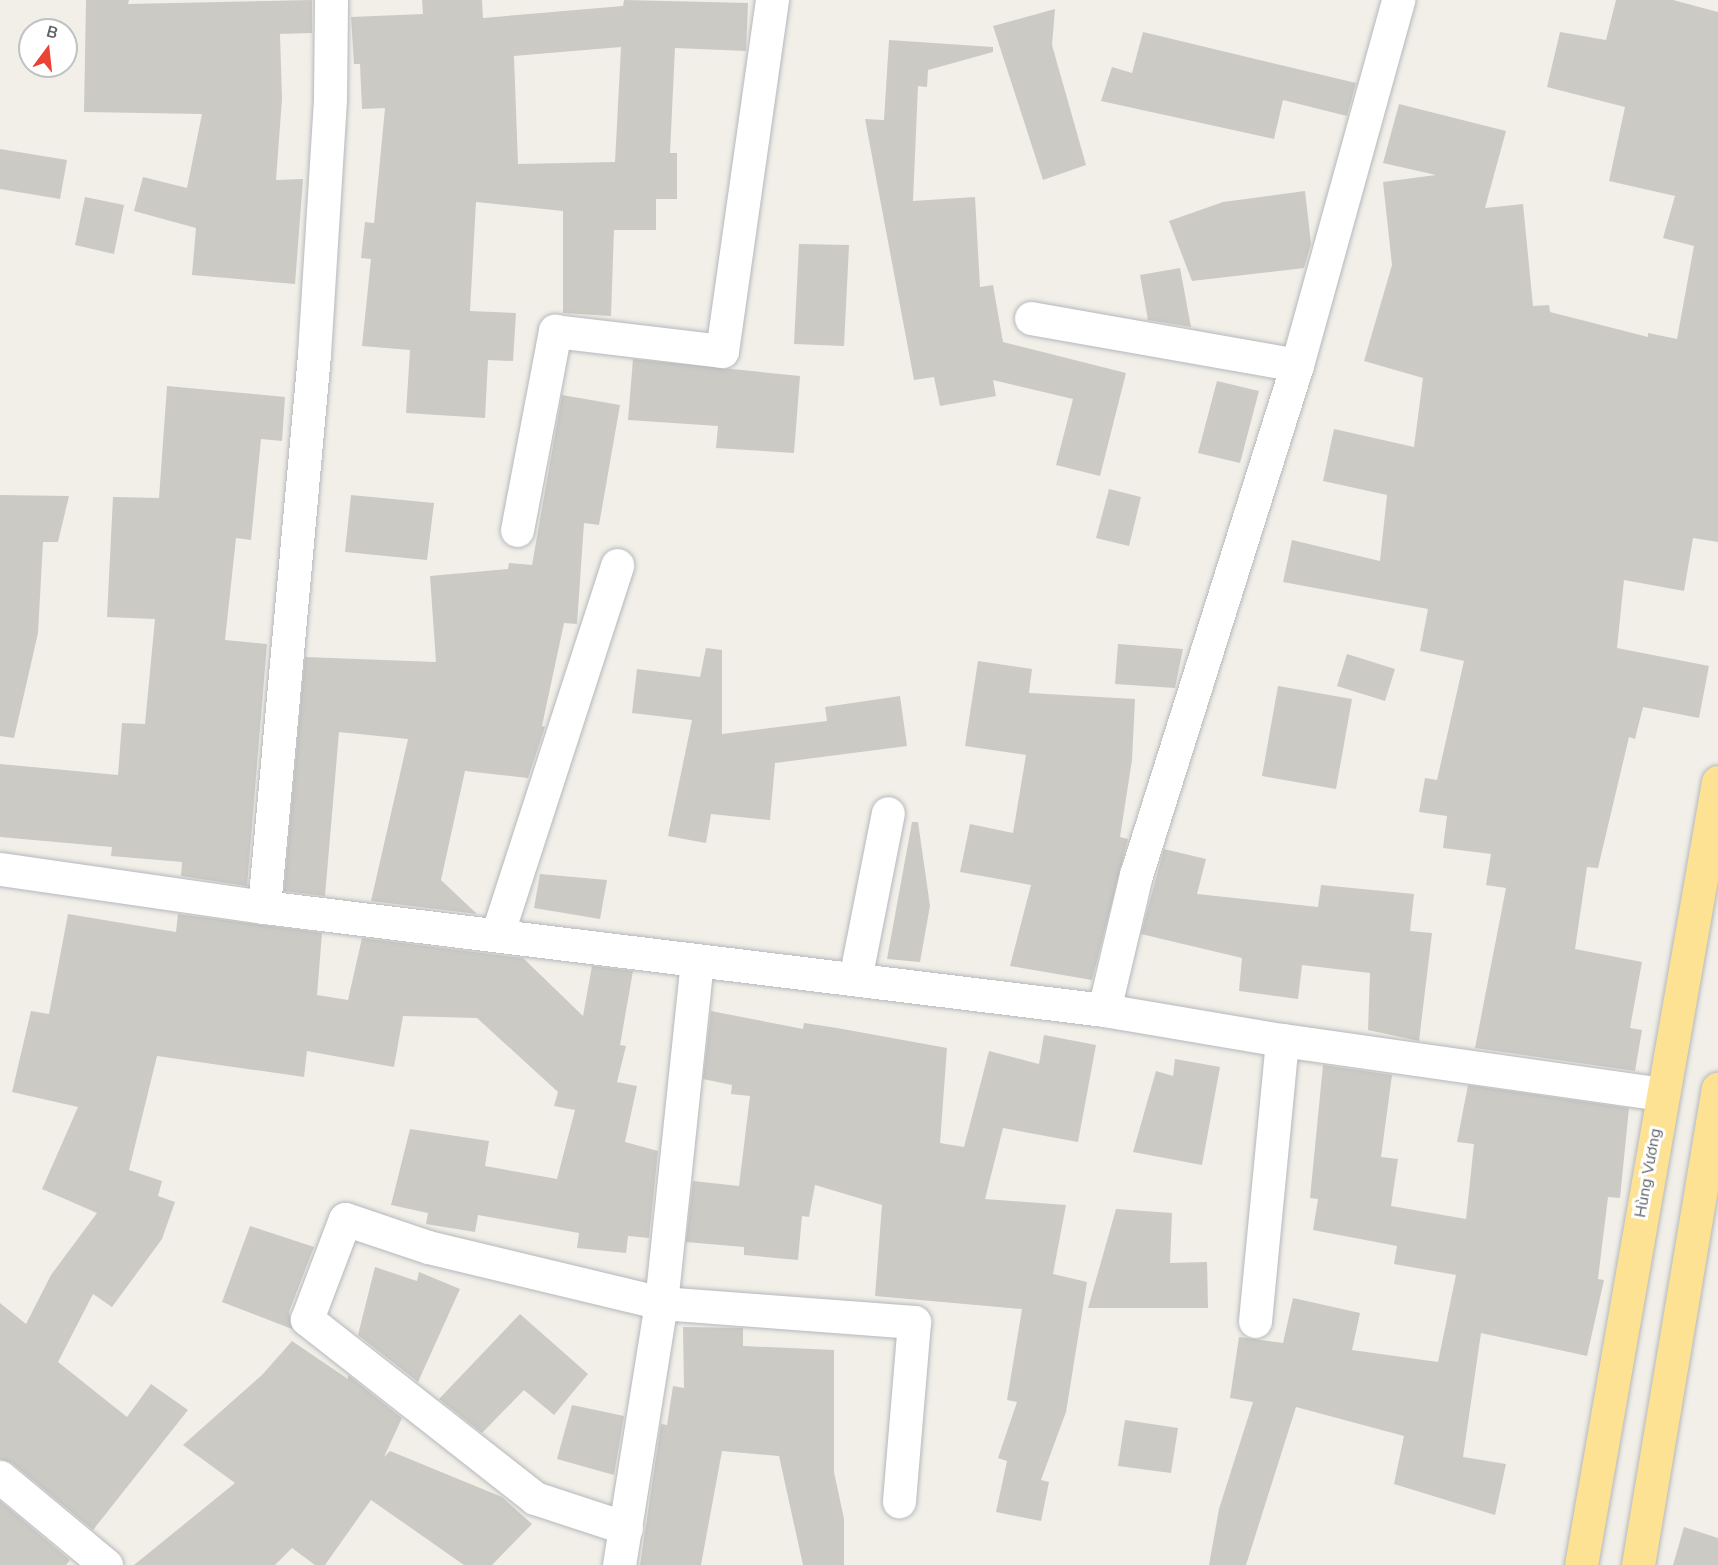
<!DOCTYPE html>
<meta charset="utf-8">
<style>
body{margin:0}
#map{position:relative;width:1718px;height:1565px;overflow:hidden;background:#f1efe8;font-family:"Nunito Sans",sans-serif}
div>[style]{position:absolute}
.building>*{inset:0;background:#cccac5}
.roads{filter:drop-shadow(0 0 2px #b5b8bc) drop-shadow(0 0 2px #b5b8bc)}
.minor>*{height:33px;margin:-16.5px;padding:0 16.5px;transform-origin:16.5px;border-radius:16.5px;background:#fff}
.highway>*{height:33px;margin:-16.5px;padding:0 16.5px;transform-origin:16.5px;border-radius:16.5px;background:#fde293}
span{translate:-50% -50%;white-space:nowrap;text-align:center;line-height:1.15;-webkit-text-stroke:6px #fff;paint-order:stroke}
.street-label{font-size:16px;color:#5f6368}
.north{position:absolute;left:18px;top:18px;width:60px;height:60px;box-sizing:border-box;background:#fff;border:2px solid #bfc1c3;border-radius:50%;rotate:15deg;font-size:16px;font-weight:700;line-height:24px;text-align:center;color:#5f6368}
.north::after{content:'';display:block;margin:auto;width:21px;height:27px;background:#ea4335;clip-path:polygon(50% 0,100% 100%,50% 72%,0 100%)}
</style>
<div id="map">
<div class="building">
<div style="clip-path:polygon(86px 0,129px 0,128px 4px,312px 0,312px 33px,280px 34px,282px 99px,276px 180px,303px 179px,295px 284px,192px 275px,196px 228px,134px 211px,143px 177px,187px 188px,202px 114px,84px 112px)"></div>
<div style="clip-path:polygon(evenodd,422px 0,482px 0,483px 18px,623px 6px,624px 0,748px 3px,746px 51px,675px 48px,670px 153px,677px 153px,677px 199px,656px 199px,656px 230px,614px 230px,611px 316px,563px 313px,563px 211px,476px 202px,470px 311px,516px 313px,513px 361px,488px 360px,485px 418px,406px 413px,410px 350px,362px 346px,371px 259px,361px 258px,365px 222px,374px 223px,385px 108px,362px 109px,360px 64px,354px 64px,351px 17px,423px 14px,422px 0,621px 47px,615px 162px,518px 164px,514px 56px,621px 47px)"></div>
<div style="clip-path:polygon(1616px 0,1673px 0,1718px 12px,1718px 542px,1693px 538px,1684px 591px,1624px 580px,1617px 648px,1709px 666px,1699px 718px,1643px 707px,1635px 739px,1629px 737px,1598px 868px,1587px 867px,1575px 949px,1642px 962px,1630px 1028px,1642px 1030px,1635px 1071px,1475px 1048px,1506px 888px,1486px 885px,1491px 854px,1443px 848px,1447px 816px,1419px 812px,1425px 778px,1437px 780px,1464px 661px,1420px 651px,1428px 609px,1283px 582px,1292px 540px,1380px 561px,1387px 495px,1323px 481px,1334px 429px,1414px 447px,1423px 378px,1364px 361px,1392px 265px,1383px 182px,1436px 175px,1383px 163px,1399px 104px,1506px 131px,1485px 208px,1523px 204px,1533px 306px,1549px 305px,1550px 312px,1648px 337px,1648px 333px,1677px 339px,1694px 246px,1663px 238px,1675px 196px,1609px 181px,1625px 107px,1547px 87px,1560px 32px,1606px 40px)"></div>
<div style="clip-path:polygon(1055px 9px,1052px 45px,1086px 165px,1043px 180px,993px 26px)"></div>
<div style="clip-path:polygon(1143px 32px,1356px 83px,1347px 116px,1283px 100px,1274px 139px,1101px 101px,1112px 67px,1132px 73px)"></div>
<div style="clip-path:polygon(889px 40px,993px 47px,993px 52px,928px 70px,927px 87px,918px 86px,913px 201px,975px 197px,980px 287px,993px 285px,1003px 342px,1126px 373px,1100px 476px,1056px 465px,1073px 399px,993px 380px,996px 396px,940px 406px,934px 377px,914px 380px,865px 119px,884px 120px)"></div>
<div style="clip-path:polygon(0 149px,67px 160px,60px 199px,0 189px)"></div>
<div style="clip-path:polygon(1305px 191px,1311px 244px,1304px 268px,1192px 281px,1169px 221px,1223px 202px)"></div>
<div style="clip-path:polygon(85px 197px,124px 205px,114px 254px,75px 245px)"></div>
<div style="clip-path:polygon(799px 244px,849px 245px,844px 346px,794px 344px)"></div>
<div style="clip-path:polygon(1180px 268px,1191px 327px,1148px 320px,1140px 275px)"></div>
<div style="clip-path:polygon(633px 359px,800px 376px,794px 453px,716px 448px,718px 426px,628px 420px)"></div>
<div style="clip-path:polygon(1217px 381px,1259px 391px,1240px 463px,1198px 453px)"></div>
<div style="clip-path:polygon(167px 386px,285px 397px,282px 441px,261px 439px,251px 540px,236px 538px,225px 640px,267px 644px,247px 886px,181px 876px,182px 862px,111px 856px,112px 847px,0 837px,0 764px,118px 775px,122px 723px,145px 724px,155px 619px,107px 617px,113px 497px,159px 498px)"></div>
<div style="clip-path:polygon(562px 395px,620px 405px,599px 525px,584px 523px,577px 624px,564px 623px,542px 726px,545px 727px,528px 778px,465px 771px,441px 880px,477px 914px,371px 901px,408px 739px,339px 732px,325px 896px,284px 891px,305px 657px,436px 662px,430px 576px,508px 569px,509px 563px,532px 565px)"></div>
<div style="clip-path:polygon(1109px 489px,1141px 497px,1129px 546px,1096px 538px)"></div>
<div style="clip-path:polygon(0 495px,69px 496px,58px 542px,43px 542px,38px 633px,14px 738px,0 736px)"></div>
<div style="clip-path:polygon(351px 495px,434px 503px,427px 560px,345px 552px)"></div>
<div style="clip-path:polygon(1118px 644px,1183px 649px,1175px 688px,1115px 684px)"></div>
<div style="clip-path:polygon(706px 648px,722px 650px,722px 734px,827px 721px,825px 707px,900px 696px,907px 746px,775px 763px,770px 820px,711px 814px,706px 843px,668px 836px,692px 720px,632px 713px,637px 669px,700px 677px)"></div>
<div style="clip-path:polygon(1347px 654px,1395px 669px,1385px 701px,1337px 686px)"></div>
<div style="clip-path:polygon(978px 661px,1032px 669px,1029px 693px,1135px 699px,1132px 760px,1120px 837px,1128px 839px,1092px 980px,1010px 966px,1031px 885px,960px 872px,970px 824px,1013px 833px,1026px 755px,965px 746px)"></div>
<div style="clip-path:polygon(1278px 686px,1352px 699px,1336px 789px,1262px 776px)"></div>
<div style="clip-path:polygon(912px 822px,918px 822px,930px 906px,920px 962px,887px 959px)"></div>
<div style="clip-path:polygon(1164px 849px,1206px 859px,1197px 894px,1318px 907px,1321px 885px,1414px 894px,1410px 931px,1432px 933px,1419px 1041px,1368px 1030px,1370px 973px,1302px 965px,1298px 999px,1239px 991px,1242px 958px,1141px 934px)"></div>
<div style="clip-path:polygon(540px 874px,607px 880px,600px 919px,534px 908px)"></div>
<div style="clip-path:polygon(68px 914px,176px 932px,178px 914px,322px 933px,317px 995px,348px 1000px,362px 938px,523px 958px,583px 1016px,592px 966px,633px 971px,620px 1045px,626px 1046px,617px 1082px,637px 1086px,625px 1142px,658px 1151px,649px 1238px,628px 1236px,626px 1253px,577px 1248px,579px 1233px,478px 1215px,475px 1232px,426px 1224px,428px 1213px,391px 1205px,410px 1129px,489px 1141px,485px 1166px,557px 1179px,575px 1110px,554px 1106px,558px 1092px,477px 1018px,403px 1016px,394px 1067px,307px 1051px,304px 1077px,157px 1056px,129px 1170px,162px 1181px,158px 1196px,175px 1202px,162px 1239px,112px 1307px,93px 1294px,58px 1362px,127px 1417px,151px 1384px,188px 1410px,93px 1530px,12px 1463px,0 1459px,0 1303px,26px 1324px,51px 1275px,97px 1213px,42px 1189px,78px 1107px,12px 1092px,31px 1011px,49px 1014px)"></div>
<div style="clip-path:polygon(711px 1011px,803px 1029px,804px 1023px,837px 1028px,947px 1048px,940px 1143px,964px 1147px,989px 1051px,1039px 1064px,1044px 1035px,1096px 1045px,1078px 1142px,1003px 1128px,985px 1199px,1066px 1205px,1053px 1274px,1087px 1282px,1066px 1412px,1041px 1480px,1049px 1482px,1041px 1521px,996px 1512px,1007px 1461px,998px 1458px,1017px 1402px,1007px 1400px,1022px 1309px,875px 1296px,882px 1205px,815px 1185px,809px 1217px,802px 1216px,798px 1260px,744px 1255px,744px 1247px,686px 1242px,693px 1181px,739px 1186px,750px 1096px,731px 1094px,732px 1085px,703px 1079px)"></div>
<div style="clip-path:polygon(1175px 1059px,1220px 1067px,1202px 1165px,1133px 1152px,1156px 1071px,1173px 1076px)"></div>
<div style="clip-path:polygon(1323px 1065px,1392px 1075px,1381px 1157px,1398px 1159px,1391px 1206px,1466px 1219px,1474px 1144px,1457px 1142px,1468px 1085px,1629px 1108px,1620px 1198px,1608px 1197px,1598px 1279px,1604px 1280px,1587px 1356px,1481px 1333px,1463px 1457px,1506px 1464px,1495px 1515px,1394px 1484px,1404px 1436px,1296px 1407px,1246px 1565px,1209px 1565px,1219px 1509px,1253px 1402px,1230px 1398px,1239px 1337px,1283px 1343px,1293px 1298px,1360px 1313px,1352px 1350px,1438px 1362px,1456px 1275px,1394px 1264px,1397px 1246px,1313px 1230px,1318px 1199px,1310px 1198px)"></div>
<div style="clip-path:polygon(1116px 1209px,1172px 1213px,1170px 1263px,1207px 1262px,1208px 1308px,1088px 1308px)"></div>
<div style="clip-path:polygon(250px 1226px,314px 1247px,289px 1312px,292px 1329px,222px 1302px)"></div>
<div style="clip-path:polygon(375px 1267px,417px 1281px,419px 1272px,460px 1289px,418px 1382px,358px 1335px)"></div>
<div style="clip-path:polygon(520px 1314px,588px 1374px,554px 1415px,524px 1390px,482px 1433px,439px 1399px)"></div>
<div style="clip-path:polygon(683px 1327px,743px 1328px,743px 1346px,834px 1350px,834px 1472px,844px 1519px,844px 1565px,803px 1565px,779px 1456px,722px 1451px,701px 1565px,640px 1565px,661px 1424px,667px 1425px,673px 1386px,684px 1388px)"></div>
<div style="clip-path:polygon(292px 1341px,348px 1379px,348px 1375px,402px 1418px,384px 1457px,390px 1451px,502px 1497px,532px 1524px,492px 1565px,464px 1565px,371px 1500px,325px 1565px,315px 1565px,292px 1548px,275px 1565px,134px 1565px,235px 1483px,183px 1445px,262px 1375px)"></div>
<div style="clip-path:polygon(572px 1405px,624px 1416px,614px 1475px,557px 1459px)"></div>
<div style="clip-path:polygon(1125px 1420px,1178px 1428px,1171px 1473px,1118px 1466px)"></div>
<div style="clip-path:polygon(0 1501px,70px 1560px,66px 1565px,0 1565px)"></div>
<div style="clip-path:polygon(1684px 1527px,1718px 1538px,1718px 1565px,1673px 1565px)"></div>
</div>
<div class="roads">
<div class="minor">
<div style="left:1031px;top:318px;width:270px;rotate:10deg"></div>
<div style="left:517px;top:530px;width:203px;rotate:-79.2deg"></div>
<div style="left:555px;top:331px;width:168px;rotate:6.8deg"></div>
<div style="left:722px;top:351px;width:355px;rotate:-81.9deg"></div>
<div style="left:0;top:869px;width:267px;rotate:8.2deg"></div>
<div style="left:264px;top:907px;width:846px;rotate:6.99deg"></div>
<div style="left:1104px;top:1010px;width:181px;rotate:9.6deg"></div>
<div style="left:1282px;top:1040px;width:384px;rotate:8.1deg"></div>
<div style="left:264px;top:907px;width:555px;rotate:-84.83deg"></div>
<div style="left:314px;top:354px;width:256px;rotate:-86.4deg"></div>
<div style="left:330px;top:99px;width:99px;rotate:-89.4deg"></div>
<div style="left:497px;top:935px;width:389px;rotate:-72deg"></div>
<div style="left:855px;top:979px;width:169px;rotate:-78.8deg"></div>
<div style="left:1104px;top:1010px;width:139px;rotate:-76.7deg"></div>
<div style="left:1136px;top:875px;width:535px;rotate:-72.48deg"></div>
<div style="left:1297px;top:365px;width:379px;rotate:-74.5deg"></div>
<div style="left:1255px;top:1321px;width:282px;rotate:-84.5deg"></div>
<div style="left:0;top:1477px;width:138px;rotate:39.7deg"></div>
<div style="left:626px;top:1528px;width:96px;rotate:-161.8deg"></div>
<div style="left:535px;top:1498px;width:290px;rotate:-141.9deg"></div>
<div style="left:307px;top:1319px;width:107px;rotate:-69.2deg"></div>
<div style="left:345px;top:1219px;width:88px;rotate:18.6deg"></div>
<div style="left:428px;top:1247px;width:240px;rotate:13.5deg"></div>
<div style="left:661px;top:1303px;width:254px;rotate:4.3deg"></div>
<div style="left:914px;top:1322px;width:180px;rotate:94.8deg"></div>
<div style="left:619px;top:1565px;width:265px;rotate:-80.9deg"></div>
<div style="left:661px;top:1303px;width:343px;rotate:-84deg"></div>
</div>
<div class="highway">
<div style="left:1581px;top:1565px;width:795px;rotate:-80.08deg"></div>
<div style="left:1638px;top:1565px;width:483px;rotate:-80.5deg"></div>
</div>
</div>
<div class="street-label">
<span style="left:1648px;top:1173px;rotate:-80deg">Hùng Vương</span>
</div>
<div class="north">B</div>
</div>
